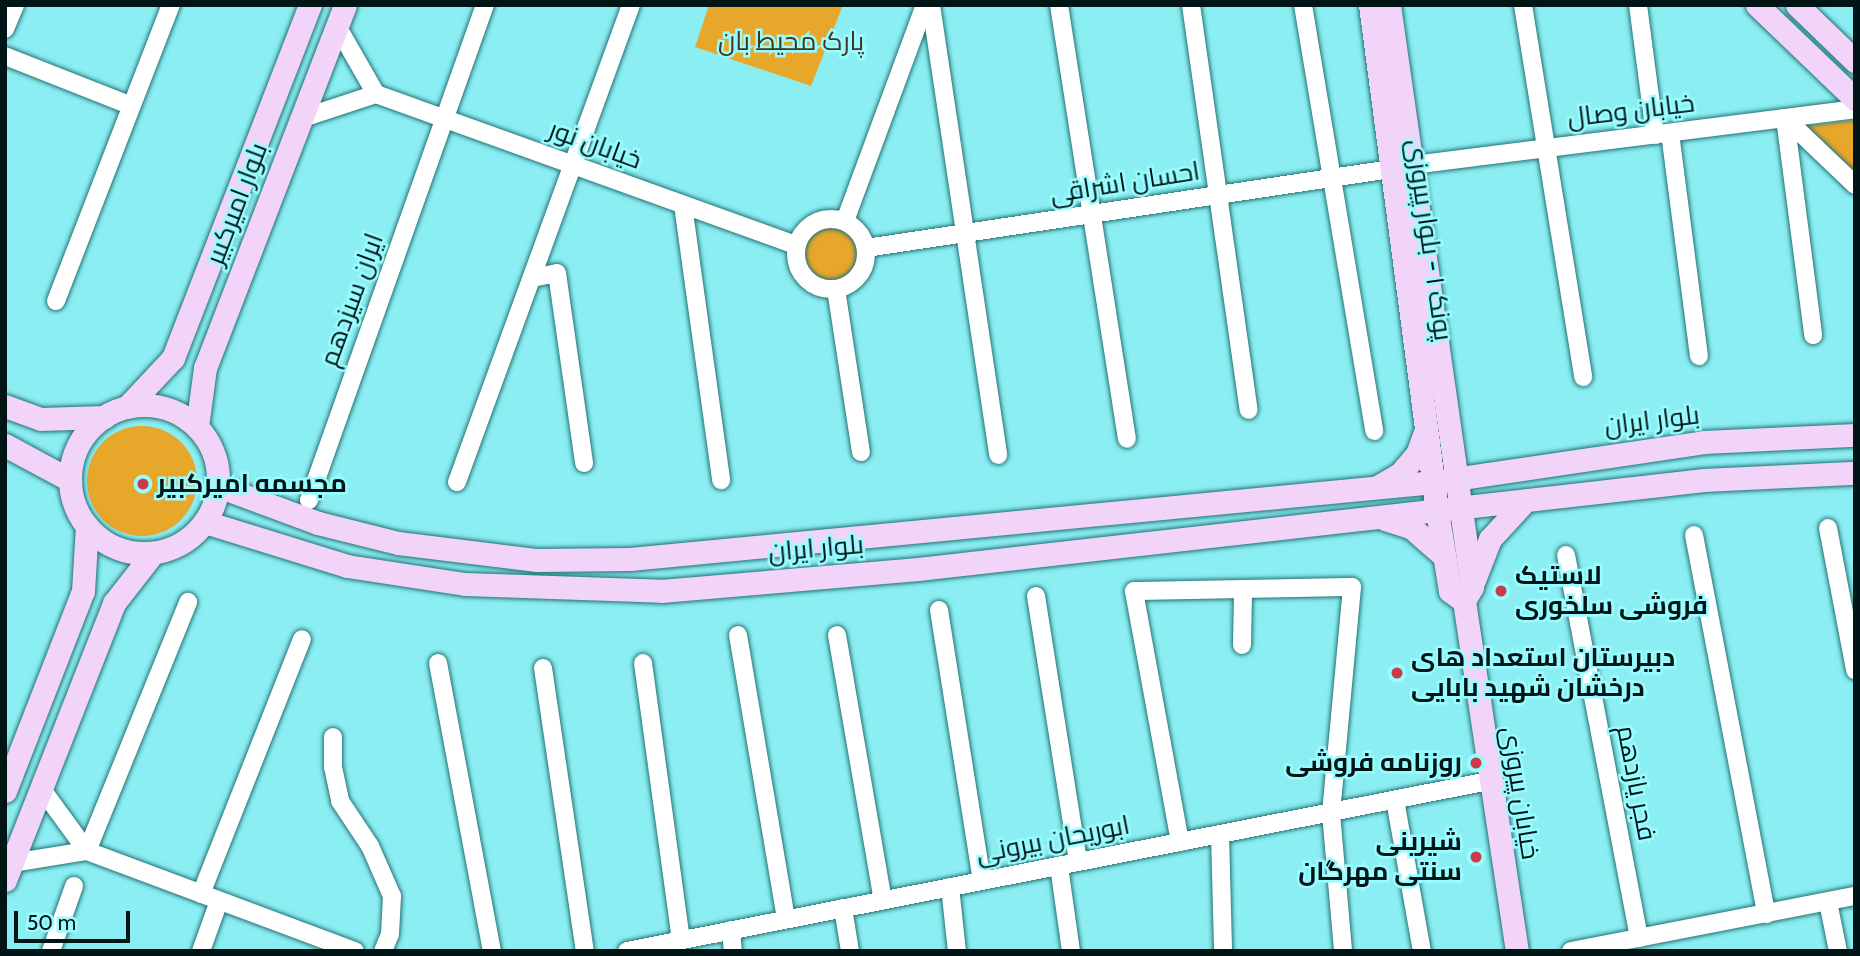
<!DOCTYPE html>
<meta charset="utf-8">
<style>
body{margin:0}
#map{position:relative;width:1860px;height:956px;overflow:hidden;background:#8beef2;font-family:Cabin,Cairo,sans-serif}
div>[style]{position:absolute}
.green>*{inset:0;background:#e7a72b}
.round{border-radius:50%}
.roads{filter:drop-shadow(0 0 2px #237275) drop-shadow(0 0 2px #237275)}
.minor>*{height:18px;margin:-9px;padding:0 9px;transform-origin:9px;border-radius:9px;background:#fff}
.minor>.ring{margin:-9px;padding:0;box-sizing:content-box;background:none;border:18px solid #fff;border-radius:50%}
.major>*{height:23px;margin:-11.5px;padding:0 11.5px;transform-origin:11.5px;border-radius:11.5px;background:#f1d4f8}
.major>.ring{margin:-11.5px;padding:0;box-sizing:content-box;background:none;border:23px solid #f1d4f8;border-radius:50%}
.dots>*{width:19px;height:19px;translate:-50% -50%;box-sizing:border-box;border:4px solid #99fcff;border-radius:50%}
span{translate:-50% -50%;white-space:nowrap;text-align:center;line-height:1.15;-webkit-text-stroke:5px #99fcff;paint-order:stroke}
.park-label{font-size:26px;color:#413420}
.street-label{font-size:26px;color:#011516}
.poi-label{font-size:26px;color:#011516;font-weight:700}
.left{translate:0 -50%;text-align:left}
.right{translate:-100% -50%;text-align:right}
.frame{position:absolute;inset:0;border:7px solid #011516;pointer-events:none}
.scale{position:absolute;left:14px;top:911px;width:116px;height:32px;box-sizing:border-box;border:4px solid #011516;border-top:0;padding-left:9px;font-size:21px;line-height:24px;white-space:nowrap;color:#011516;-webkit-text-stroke:5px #99fcff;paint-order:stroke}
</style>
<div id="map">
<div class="green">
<div style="clip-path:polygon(709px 5px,843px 5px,811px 86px,695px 47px)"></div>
<div style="clip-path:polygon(1855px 120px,1855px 172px,1807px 126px)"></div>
<div class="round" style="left:796px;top:219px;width:70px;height:70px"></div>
<div class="round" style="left:87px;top:426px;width:110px;height:110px"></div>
</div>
<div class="roads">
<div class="minor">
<div style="left:931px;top:5px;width:455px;rotate:81.5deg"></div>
<div style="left:1059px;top:5px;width:439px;rotate:81.1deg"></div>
<div style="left:1191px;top:5px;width:409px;rotate:81.9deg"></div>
<div style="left:1303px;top:5px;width:432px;rotate:80.5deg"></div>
<div style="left:1523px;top:5px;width:377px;rotate:80.8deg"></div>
<div style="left:1638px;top:5px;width:131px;rotate:82.5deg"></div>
<div style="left:337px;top:26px;width:78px;rotate:60.2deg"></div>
<div style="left:5px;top:29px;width:26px;rotate:-67deg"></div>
<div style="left:5px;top:56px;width:136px;rotate:21.5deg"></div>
<div style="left:376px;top:94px;width:446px;rotate:19.8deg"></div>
<div style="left:1785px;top:118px;width:219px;rotate:82.6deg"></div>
<div style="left:1785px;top:118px;width:97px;rotate:43.7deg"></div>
<div style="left:300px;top:119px;width:80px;rotate:-18.2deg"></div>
<div style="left:1670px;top:133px;width:225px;rotate:82.6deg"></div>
<div style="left:1413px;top:165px;width:446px;rotate:-7.2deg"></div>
<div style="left:683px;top:205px;width:278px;rotate:82.1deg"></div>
<div class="ring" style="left:796px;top:219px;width:52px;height:52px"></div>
<div style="left:845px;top:221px;width:230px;rotate:-69.7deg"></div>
<div style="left:866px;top:248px;width:531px;rotate:-8.56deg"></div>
<div style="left:532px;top:278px;width:25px;rotate:-11deg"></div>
<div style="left:557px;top:273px;width:192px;rotate:81.9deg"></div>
<div style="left:836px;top:289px;width:165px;rotate:81.3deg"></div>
<div style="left:56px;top:301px;width:318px;rotate:-68.8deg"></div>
<div style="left:457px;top:482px;width:508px;rotate:-69.96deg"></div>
<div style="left:309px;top:500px;width:525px;rotate:-70.43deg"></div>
<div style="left:1828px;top:528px;width:145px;rotate:79.2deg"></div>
<div style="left:1694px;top:535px;width:386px;rotate:79.2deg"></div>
<div style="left:1566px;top:555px;width:390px;rotate:79.2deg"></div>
<div style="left:1036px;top:596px;width:269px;rotate:81deg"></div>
<div style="left:939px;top:610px;width:274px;rotate:81deg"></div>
<div style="left:738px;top:635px;width:288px;rotate:80.4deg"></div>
<div style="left:837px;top:635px;width:269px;rotate:80.2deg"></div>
<div style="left:1242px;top:645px;width:53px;rotate:-88.9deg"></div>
<div style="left:438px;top:663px;width:293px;rotate:79.4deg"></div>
<div style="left:643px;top:663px;width:280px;rotate:82.2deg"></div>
<div style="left:543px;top:668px;width:286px;rotate:81.6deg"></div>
<div style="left:333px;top:737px;width:30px;rotate:90deg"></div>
<div style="left:333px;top:767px;width:35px;rotate:78deg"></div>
<div style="left:340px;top:801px;width:54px;rotate:56.3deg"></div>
<div style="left:370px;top:846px;width:55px;rotate:66.3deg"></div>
<div style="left:392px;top:896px;width:38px;rotate:93deg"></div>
<div style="left:390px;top:934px;width:18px;rotate:112deg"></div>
<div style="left:41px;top:788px;width:78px;rotate:53.9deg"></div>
<div style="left:1395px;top:800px;width:153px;rotate:79.9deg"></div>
<div style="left:1220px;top:834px;width:117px;rotate:88.5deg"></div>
<div style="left:1180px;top:842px;width:255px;rotate:-100.4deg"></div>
<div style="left:1134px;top:591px;width:218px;rotate:-1.1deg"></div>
<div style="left:1352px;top:587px;width:227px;rotate:95.3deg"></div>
<div style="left:1331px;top:813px;width:139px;rotate:85deg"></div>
<div style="left:87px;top:851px;width:269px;rotate:-67.9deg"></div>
<div style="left:12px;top:863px;width:76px;rotate:-9.1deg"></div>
<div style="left:87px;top:851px;width:286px;rotate:20.5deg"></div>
<div style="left:1059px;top:866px;width:86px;rotate:82deg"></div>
<div style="left:950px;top:887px;width:64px;rotate:83.8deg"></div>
<div style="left:201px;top:894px;width:274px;rotate:-68.4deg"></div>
<div style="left:1828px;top:902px;width:50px;rotate:78.5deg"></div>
<div style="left:843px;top:908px;width:44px;rotate:80.8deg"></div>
<div style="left:731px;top:930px;width:21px;rotate:85deg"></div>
<div style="left:51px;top:951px;width:69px;rotate:-70.5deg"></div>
<div style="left:201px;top:951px;width:53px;rotate:-70.2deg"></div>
<div style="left:627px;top:951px;width:879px;rotate:-11.16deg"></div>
<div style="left:1571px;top:951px;width:289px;rotate:-11deg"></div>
</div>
<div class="major">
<div style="left:1370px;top:5px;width:510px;rotate:82.46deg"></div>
<div style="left:1437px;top:511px;width:81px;rotate:80.8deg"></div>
<div style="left:1450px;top:591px;width:17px;rotate:36deg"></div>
<div style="left:1389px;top:5px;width:588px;rotate:81.88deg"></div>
<div style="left:1472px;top:587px;width:16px;rotate:120deg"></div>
<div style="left:1464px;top:601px;width:354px;rotate:81.4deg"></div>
<div style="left:1757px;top:5px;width:136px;rotate:43.8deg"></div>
<div style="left:1797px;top:5px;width:81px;rotate:44deg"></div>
<div class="ring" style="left:70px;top:405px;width:125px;height:125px"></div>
<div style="left:5px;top:406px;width:38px;rotate:20deg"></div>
<div style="left:41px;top:419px;width:63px;rotate:-1.8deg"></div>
<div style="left:127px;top:407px;width:67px;rotate:-46.8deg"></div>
<div style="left:173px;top:358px;width:379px;rotate:-68.8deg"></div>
<div style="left:197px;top:427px;width:60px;rotate:-82.3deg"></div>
<div style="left:205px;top:368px;width:389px;rotate:-68.9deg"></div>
<div style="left:5px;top:445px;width:74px;rotate:28.3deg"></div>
<div style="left:218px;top:486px;width:107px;rotate:20.3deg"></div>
<div style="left:318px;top:523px;width:82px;rotate:14deg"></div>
<div style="left:398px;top:543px;width:140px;rotate:7deg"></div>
<div style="left:537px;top:560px;width:93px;rotate:-0.6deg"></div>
<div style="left:630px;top:559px;width:808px;rotate:-5.47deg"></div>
<div style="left:1434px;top:482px;width:273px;rotate:-8.4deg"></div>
<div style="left:1704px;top:442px;width:151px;rotate:-2.7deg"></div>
<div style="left:1379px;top:486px;width:24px;rotate:-30deg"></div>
<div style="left:1400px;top:474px;width:26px;rotate:-50deg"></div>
<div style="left:1417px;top:454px;width:27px;rotate:-70deg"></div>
<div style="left:1385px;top:519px;width:28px;rotate:18deg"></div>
<div style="left:1412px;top:528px;width:43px;rotate:41.2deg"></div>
<div style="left:205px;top:522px;width:149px;rotate:17.2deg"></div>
<div style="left:347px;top:566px;width:119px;rotate:8.7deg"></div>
<div style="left:465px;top:584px;width:196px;rotate:2deg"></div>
<div style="left:661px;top:591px;width:258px;rotate:-4.9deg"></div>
<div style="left:918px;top:569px;width:791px;rotate:-6.46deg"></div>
<div style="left:1704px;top:480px;width:151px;rotate:-2.7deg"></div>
<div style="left:1474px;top:580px;width:44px;rotate:-68.7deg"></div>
<div style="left:1490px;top:539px;width:52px;rotate:-47.4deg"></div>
<div style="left:5px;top:791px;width:215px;rotate:-68.7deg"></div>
<div style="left:83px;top:591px;width:65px;rotate:-86.5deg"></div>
<div style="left:5px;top:880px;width:298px;rotate:-68.5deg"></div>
<div style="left:114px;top:603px;width:63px;rotate:-52deg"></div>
</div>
</div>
<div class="dots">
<div style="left:143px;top:484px;background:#ca3a4b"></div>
<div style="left:1501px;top:591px;background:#ca3a4b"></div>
<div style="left:1397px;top:673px;background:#ca3a4b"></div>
<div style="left:1476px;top:763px;background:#ca3a4b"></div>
<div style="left:1476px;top:857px;background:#ca3a4b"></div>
</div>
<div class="park-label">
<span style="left:791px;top:42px">پارک محیط بان</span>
</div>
<div class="street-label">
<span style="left:1631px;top:111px;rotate:-7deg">خیابان وصال</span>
<span style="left:595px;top:145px;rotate:20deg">خیابان نور</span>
<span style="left:1125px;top:183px;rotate:-9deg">احسان اشراقی</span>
<span style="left:237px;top:204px;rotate:-69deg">بلوار امیرکبیر</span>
<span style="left:1429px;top:240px;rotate:82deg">پونک ۱ - بلوار پیروزی</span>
<span style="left:352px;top:300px;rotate:-70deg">ایران سیزدهم</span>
<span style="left:1652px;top:421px;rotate:-7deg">بلوار ایران</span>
<span style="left:816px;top:549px;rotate:-5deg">بلوار ایران</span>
<span style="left:1636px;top:783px;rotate:79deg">فجر یازدهم</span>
<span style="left:1520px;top:793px;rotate:81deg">خیابان پیروزی</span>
<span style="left:1053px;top:840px;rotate:-11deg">ابوریحان بیرونی</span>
</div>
<div class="poi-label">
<span class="left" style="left:157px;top:484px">مجسمه امیرکبیر</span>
<span class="left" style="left:1515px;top:591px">لاستیک<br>فروشی سلخوری</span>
<span class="left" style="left:1411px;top:673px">دبیرستان استعداد های<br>درخشان شهید بابایی</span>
<span class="right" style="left:1462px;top:763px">روزنامه فروشی</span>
<span class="right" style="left:1462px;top:857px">شیرینی<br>سنتی مهرگان</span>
</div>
<div class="frame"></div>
<div class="scale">50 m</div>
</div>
